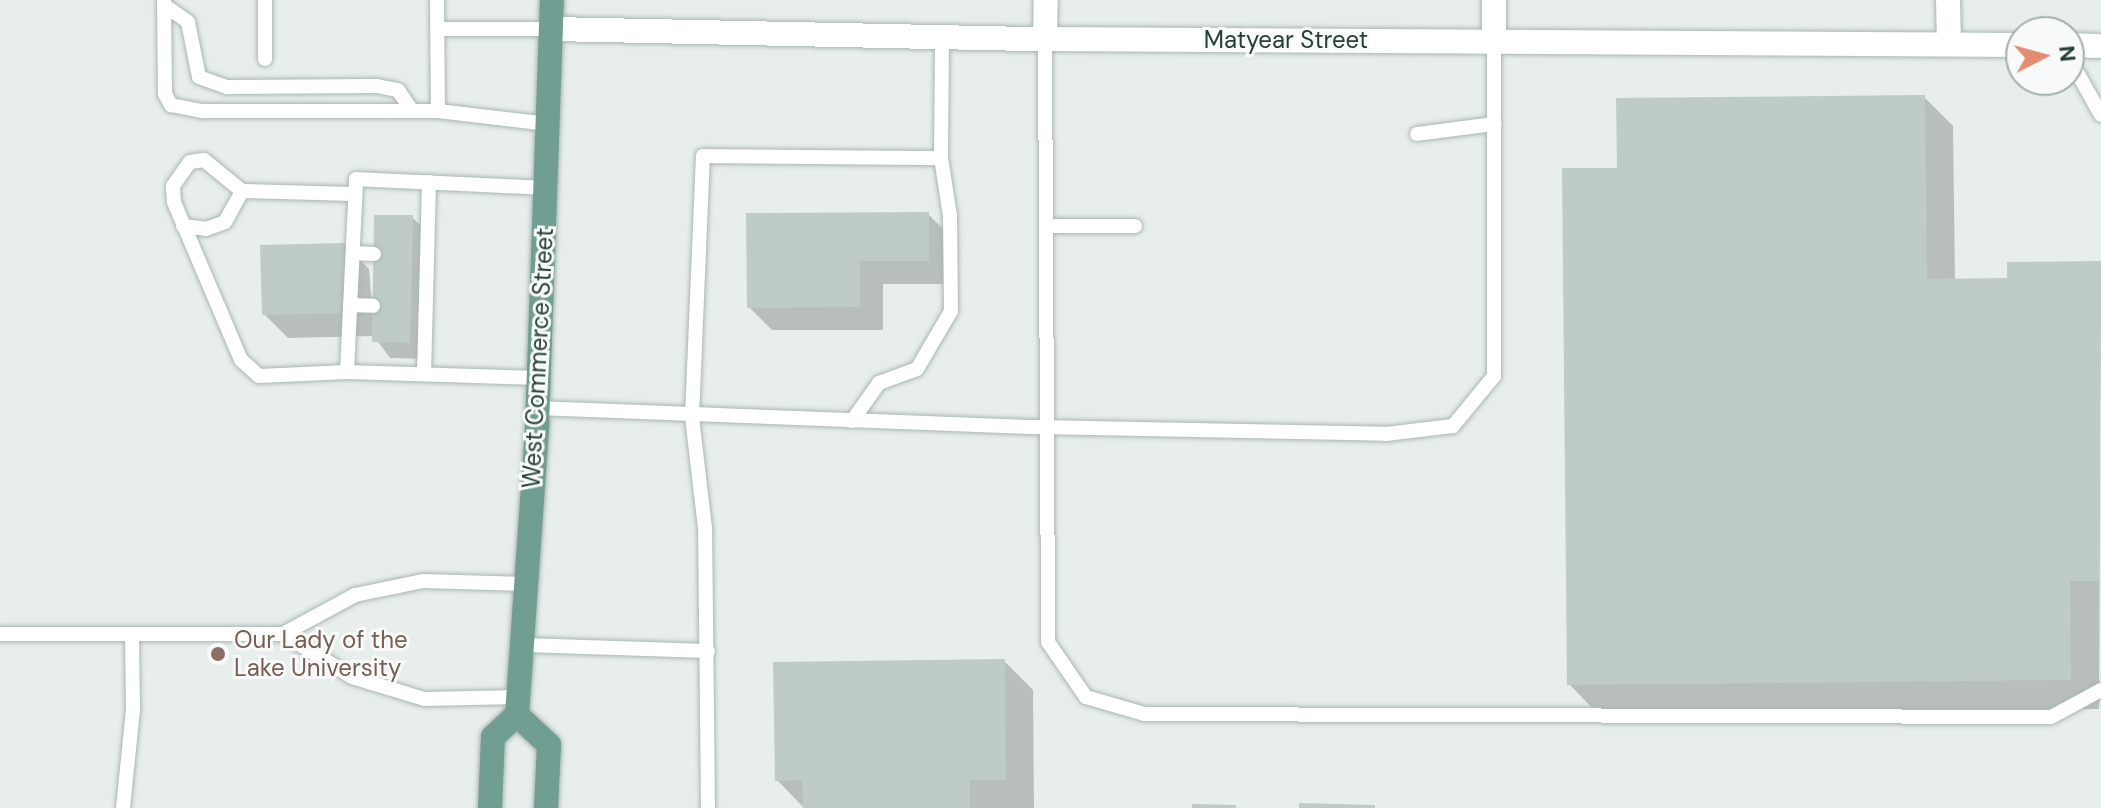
<!DOCTYPE html>
<style>
body{margin:0}
#map{position:relative;width:2101px;height:808px;overflow:hidden;background:#e7eeeb;font-family:"DM Sans",sans-serif}
div>[style]{position:absolute}
.shadow>*{inset:0;background:#0003}
.building>*{inset:0;background:#bfcbc7}
.roads{filter:drop-shadow(0 0 2px #aab6b2) drop-shadow(0 0 2px #aab6b2)}
.service>*{height:14px;margin:-7px;padding:0 7px;transform-origin:7px;border-radius:7px;background:#fff}
.minor>*{height:24px;margin:-12px;padding:0 12px;transform-origin:12px;border-radius:12px;background:#fff}
.primary>*{height:24px;margin:-12px;padding:0 12px;transform-origin:12px;border-radius:12px;background:#719e92}
.dots>*{width:22px;height:22px;translate:-50% -50%;box-sizing:border-box;border:4px solid #f7faf9;border-radius:50%}
span{translate:-50% -50%;white-space:nowrap;text-align:center;line-height:1.15;-webkit-text-stroke:6px #f7faf9;paint-order:stroke}
.street-label{font-size:24px;color:#273e38}
.education-label{font-size:24px;color:#785e54}
.left{translate:0 -50%;text-align:left}
.north{position:absolute;left:2005px;top:16px;width:80px;height:80px;box-sizing:border-box;background:#f7faf9;border:2px solid #a4afac;border-radius:50%;rotate:84deg;font-size:22px;font-weight:700;line-height:32px;text-align:center;color:#273e38}
.north::after{content:'';display:block;margin:auto;width:28px;height:36px;background:#e28c70;clip-path:polygon(50% 0,100% 100%,50% 72%,0 100%)}
</style>
<div id="map">
<div class="shadow">
<div style="clip-path:polygon(1924px 97px,1953px 126px,1955px 281px,2009px 280px,2009px 264px,2101px 262px,2099px 709px,1598px 714px,1569px 684px,1619px 170px)"></div>
<div style="clip-path:polygon(928px 214px,952px 238px,952px 284px,883px 284px,883px 330px,772px 330px,749px 307px)"></div>
<div style="clip-path:polygon(412px 217px,429px 234px,426px 359px,390px 358px,374px 336px,288px 338px,264px 314px,345px 245px,369px 269px,374px 332px)"></div>
<div style="clip-path:polygon(1004px 661px,1033px 690px,1034px 808px,804px 808px,777px 780px)"></div>
</div>
<div class="building">
<div style="clip-path:polygon(1925px 95px,1927px 279px,2007px 278px,2007px 262px,2101px 261px,2099px 581px,2070px 581px,2071px 680px,1567px 685px,1562px 168px,1617px 168px,1616px 98px)"></div>
<div style="clip-path:polygon(929px 212px,929px 261px,860px 261px,860px 307px,747px 308px,746px 213px)"></div>
<div style="clip-path:polygon(374px 215px,413px 215px,410px 343px,372px 342px)"></div>
<div style="clip-path:polygon(346px 243px,348px 313px,262px 315px,260px 245px)"></div>
<div style="clip-path:polygon(1005px 659px,1006px 780px,970px 780px,970px 808px,803px 808px,802px 780px,775px 781px,773px 662px)"></div>
<div style="clip-path:polygon(1299px 803px,1375px 805px,1375px 808px,1299px 808px)"></div>
<div style="clip-path:polygon(1192px 804px,1236px 805px,1236px 808px,1192px 808px)"></div>
</div>
<div class="roads">
<div class="service">
<div style="left:164px;top:0;width:94px;rotate:89.4deg"></div>
<div style="left:165px;top:94px;width:13px;rotate:61deg"></div>
<div style="left:171px;top:105px;width:33px;rotate:11deg"></div>
<div style="left:203px;top:111px;width:235px"></div>
<div style="left:437px;top:0;width:111px;rotate:89.5deg"></div>
<div style="left:438px;top:111px;width:111px;rotate:6.7deg"></div>
<div style="left:164px;top:5px;width:29px;rotate:35deg"></div>
<div style="left:188px;top:22px;width:56px;rotate:78.7deg"></div>
<div style="left:199px;top:77px;width:30px;rotate:20deg"></div>
<div style="left:227px;top:87px;width:150px;rotate:-0.4deg"></div>
<div style="left:377px;top:86px;width:21px;rotate:11deg"></div>
<div style="left:398px;top:90px;width:25px;rotate:56deg"></div>
<div style="left:437px;top:29px;width:115px"></div>
<div style="left:1045px;top:39px;width:603px;rotate:89.71deg"></div>
<div style="left:1048px;top:642px;width:67px;rotate:55.4deg"></div>
<div style="left:1086px;top:697px;width:60px;rotate:16.3deg"></div>
<div style="left:1144px;top:714px;width:907px;rotate:0.19deg"></div>
<div style="left:2051px;top:717px;width:57px;rotate:-28.4deg"></div>
<div style="left:2069px;top:58px;width:65px;rotate:60.7deg"></div>
<div style="left:265px;top:59px;width:59px;rotate:-90deg"></div>
<div style="left:1417px;top:134px;width:78px;rotate:-7.4deg"></div>
<div style="left:183px;top:226px;width:23px;rotate:7deg"></div>
<div style="left:206px;top:229px;width:20px;rotate:-20deg"></div>
<div style="left:225px;top:222px;width:35px;rotate:-61deg"></div>
<div style="left:1050px;top:226px;width:85px"></div>
<div style="left:353px;top:253px;width:21px;rotate:3deg"></div>
<div style="left:350px;top:305px;width:23px;rotate:2deg"></div>
<div style="left:347px;top:372px;width:88px;rotate:177.4deg"></div>
<div style="left:259px;top:376px;width:24px;rotate:-138deg"></div>
<div style="left:241px;top:360px;width:172px;rotate:-113deg"></div>
<div style="left:174px;top:202px;width:16px;rotate:-94deg"></div>
<div style="left:173px;top:186px;width:29px;rotate:-55deg"></div>
<div style="left:190px;top:162px;width:14px;rotate:-8deg"></div>
<div style="left:204px;top:160px;width:49px;rotate:39.2deg"></div>
<div style="left:242px;top:191px;width:113px;rotate:1.5deg"></div>
<div style="left:424px;top:374px;width:192px;rotate:-88.5deg"></div>
<div style="left:538px;top:378px;width:191px;rotate:-178.2deg"></div>
<div style="left:347px;top:372px;width:193px;rotate:-87.3deg"></div>
<div style="left:356px;top:179px;width:190px;rotate:2.7deg"></div>
<div style="left:537px;top:408px;width:499px;rotate:2.2deg"></div>
<div style="left:1036px;top:427px;width:350px;rotate:1.1deg"></div>
<div style="left:1386px;top:434px;width:67px;rotate:-6.8deg"></div>
<div style="left:1453px;top:426px;width:65px;rotate:-50.6deg"></div>
<div style="left:1494px;top:376px;width:335px;rotate:-90deg"></div>
<div style="left:852px;top:421px;width:47px;rotate:-54.6deg"></div>
<div style="left:879px;top:383px;width:40px;rotate:-20.2deg"></div>
<div style="left:917px;top:369px;width:67px;rotate:-59.6deg"></div>
<div style="left:951px;top:311px;width:95px;rotate:-90.6deg"></div>
<div style="left:950px;top:216px;width:59px;rotate:-98.8deg"></div>
<div style="left:0;top:634px;width:283px"></div>
<div style="left:283px;top:634px;width:82px;rotate:-28.4deg"></div>
<div style="left:355px;top:595px;width:69px;rotate:-11.6deg"></div>
<div style="left:423px;top:581px;width:103px;rotate:1.7deg"></div>
<div style="left:283px;top:634px;width:81px;rotate:31.9deg"></div>
<div style="left:352px;top:677px;width:75px;rotate:17deg"></div>
<div style="left:424px;top:699px;width:95px;rotate:-1.2deg"></div>
<div style="left:523px;top:645px;width:185px;rotate:1.9deg"></div>
<div style="left:123px;top:808px;width:99px;rotate:-84.2deg"></div>
<div style="left:133px;top:710px;width:75px;rotate:-90.8deg"></div>
<div style="left:708px;top:808px;width:280px;rotate:-90.6deg"></div>
<div style="left:705px;top:528px;width:112px;rotate:-96.7deg"></div>
<div style="left:692px;top:417px;width:261px;rotate:-87.6deg"></div>
<div style="left:703px;top:156px;width:238px;rotate:0.5deg"></div>
<div style="left:941px;top:158px;width:122px;rotate:-89.5deg"></div>
</div>
<div class="minor">
<div style="left:1948px;top:0;width:44px;rotate:88.7deg"></div>
<div style="left:552px;top:29px;width:493px;rotate:1.2deg"></div>
<div style="left:1045px;top:39px;width:976px;rotate:0.35deg"></div>
<div style="left:1045px;top:39px;width:39px;rotate:-89deg"></div>
<div style="left:1494px;top:41px;width:41px;rotate:-90deg"></div>
<div style="left:2069px;top:45px;width:28px;rotate:2deg"></div>
</div>
<div class="primary">
<div style="left:517px;top:715px;width:44px;rotate:43.2deg"></div>
<div style="left:549px;top:745px;width:63px;rotate:92.7deg"></div>
<div style="left:490px;top:808px;width:71px;rotate:-87.6deg"></div>
<div style="left:493px;top:737px;width:33px;rotate:-43deg"></div>
<div style="left:517px;top:715px;width:290px;rotate:-86deg"></div>
<div style="left:537px;top:426px;width:426px;rotate:-88deg"></div>
</div>
</div>
<div class="dots">
<div style="left:218px;top:654px;background:#8d6e63"></div>
</div>
<div class="street-label">
<span style="left:1286px;top:40px">Matyear Street</span>
<span style="left:538px;top:358px;rotate:-87deg">West Commerce Street</span>
</div>
<div class="education-label">
<span class="left" style="left:234px;top:654px">Our Lady of the<br>Lake University</span>
</div>
<div class="north">N</div>
</div>
